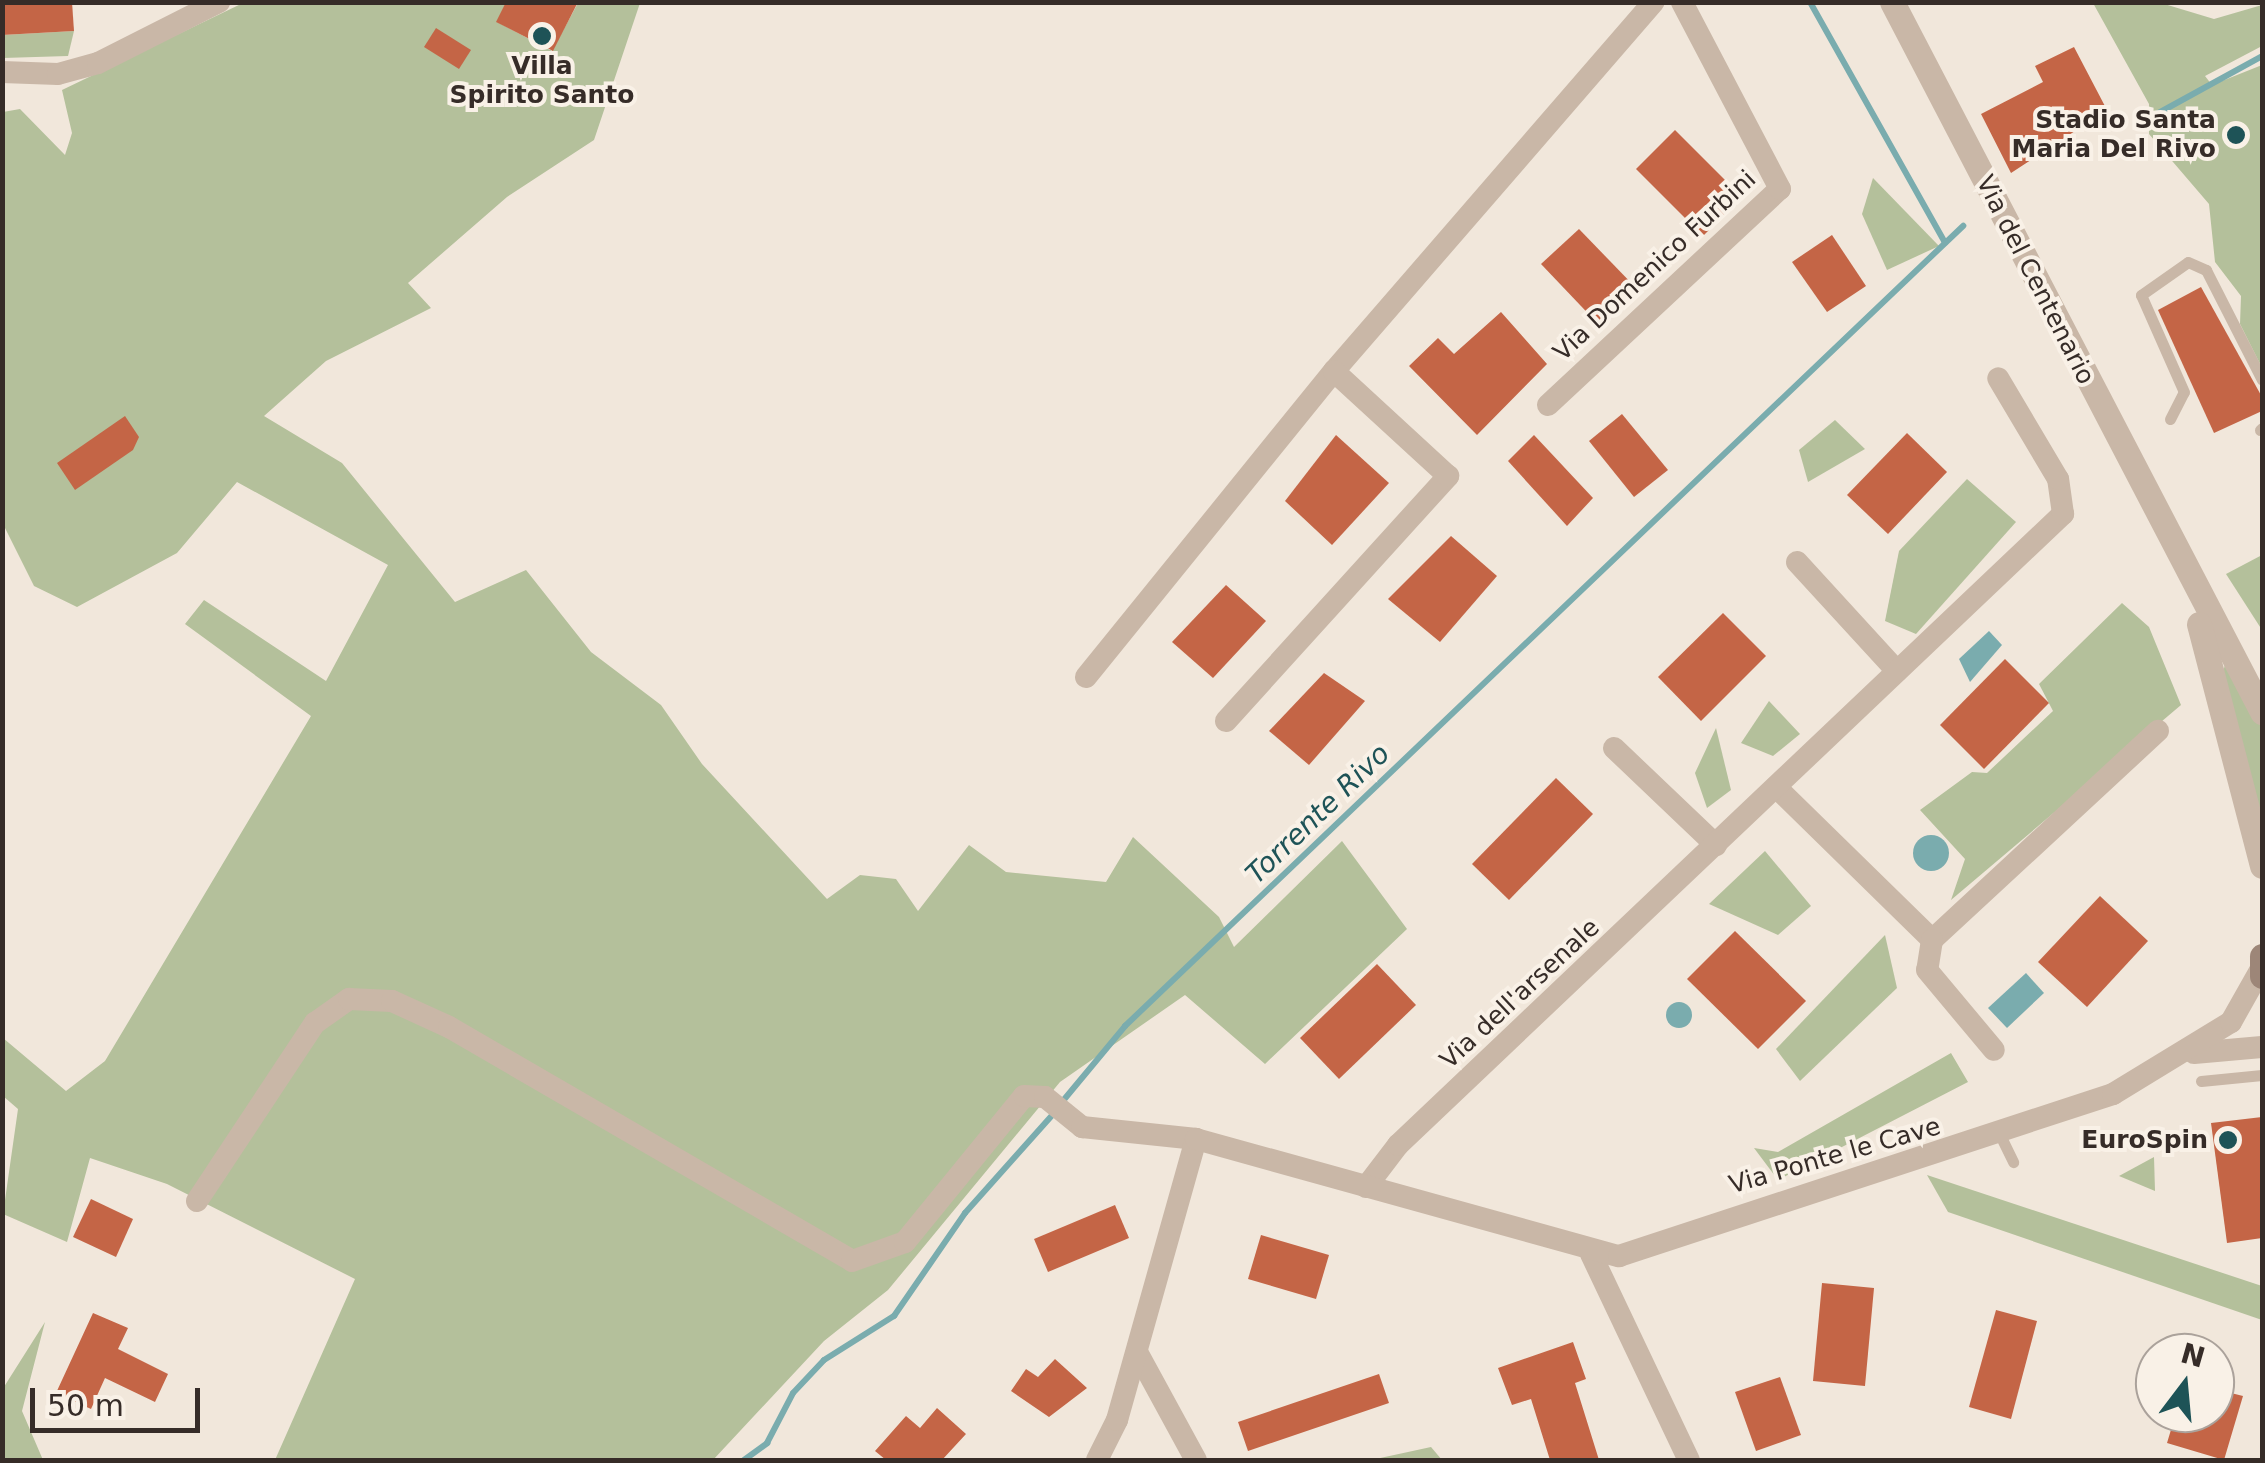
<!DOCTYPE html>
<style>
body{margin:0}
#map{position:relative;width:2265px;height:1463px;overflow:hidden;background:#f1e7db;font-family:"DejaVu Sans",sans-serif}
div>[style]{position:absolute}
.green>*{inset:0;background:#b4c09b}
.water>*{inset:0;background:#7aacae}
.round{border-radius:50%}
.stream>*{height:6px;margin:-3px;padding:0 3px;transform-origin:3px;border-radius:3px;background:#7aacae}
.building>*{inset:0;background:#c46546}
.service>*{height:11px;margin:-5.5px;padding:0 5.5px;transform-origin:5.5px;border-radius:5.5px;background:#c9b7a7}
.minor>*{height:22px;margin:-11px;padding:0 11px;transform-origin:11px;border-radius:11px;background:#c9b7a7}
.tertiary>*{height:25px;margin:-12.5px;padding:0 12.5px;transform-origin:12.5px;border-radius:12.5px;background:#c9b7a7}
.secondary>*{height:25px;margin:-12.5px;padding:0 12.5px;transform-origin:12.5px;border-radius:12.5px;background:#9d8678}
.dots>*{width:28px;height:28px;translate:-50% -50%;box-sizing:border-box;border:5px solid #f9f1e7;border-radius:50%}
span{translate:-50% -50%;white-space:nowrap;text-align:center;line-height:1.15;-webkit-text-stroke:8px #f9f1e7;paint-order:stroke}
.poi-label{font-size:25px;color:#362c28;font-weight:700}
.right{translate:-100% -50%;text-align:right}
.street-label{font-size:25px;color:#362c28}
.water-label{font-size:28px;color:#1e5357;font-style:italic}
.frame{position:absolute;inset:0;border:5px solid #362c28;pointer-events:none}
.north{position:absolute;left:2135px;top:1333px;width:100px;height:100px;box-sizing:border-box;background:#f9f1e7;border:2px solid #aba29b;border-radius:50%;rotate:16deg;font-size:28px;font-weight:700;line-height:40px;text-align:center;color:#362c28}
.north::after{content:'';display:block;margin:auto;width:35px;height:45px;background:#1e5357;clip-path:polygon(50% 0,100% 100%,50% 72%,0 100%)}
.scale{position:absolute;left:30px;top:1388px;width:170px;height:45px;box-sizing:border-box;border:5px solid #362c28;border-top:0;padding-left:12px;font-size:30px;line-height:35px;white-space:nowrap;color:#362c28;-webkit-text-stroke:8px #f9f1e7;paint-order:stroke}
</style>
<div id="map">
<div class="green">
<div style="clip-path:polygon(243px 3px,506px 3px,497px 22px,552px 51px,578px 3px,640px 3px,594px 140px,507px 197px,408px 283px,431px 308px,326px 361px,264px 416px,342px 463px,455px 602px,526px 570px,591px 652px,661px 705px,702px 764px,827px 899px,860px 875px,896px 879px,918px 911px,969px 845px,1006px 872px,1106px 882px,1133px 837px,1219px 917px,1234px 947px,1342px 841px,1407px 929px,1265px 1064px,1185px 995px,1060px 1082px,888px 1290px,824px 1341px,713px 1460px,275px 1460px,355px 1279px,167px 1184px,90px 1158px,67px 1242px,3px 1214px,18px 1109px,3px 1096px,3px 1038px,66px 1091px,105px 1061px,311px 716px,185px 624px,204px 600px,326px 681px,388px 565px,237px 482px,177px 553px,77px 607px,34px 586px,3px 524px,3px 112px,20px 109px,65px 155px,72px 133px,62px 90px)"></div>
<div style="clip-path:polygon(2093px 3px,2161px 3px,2214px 19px,2262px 5px,2262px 46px,2205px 76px,2212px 85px,2262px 65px,2262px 368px,2240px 324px,2241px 296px,2215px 262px,2209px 204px,2149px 134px,2149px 104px)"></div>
<div style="clip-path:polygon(74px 31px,68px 56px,3px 58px,2px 35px)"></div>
<div style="clip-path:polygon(1873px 178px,1939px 246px,1887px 270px,1862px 214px)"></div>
<div style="clip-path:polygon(1835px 420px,1865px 449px,1808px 482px,1799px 450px)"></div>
<div style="clip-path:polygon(1967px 479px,2016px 522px,1916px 634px,1885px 621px,1899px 551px)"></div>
<div style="clip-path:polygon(2262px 555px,2262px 630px,2226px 574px)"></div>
<div style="clip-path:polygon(2122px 603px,2149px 627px,2181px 705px,1951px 900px,1965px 859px,1920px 810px,1972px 772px,1987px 773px,2053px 711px,2039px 684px)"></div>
<div style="clip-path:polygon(2225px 665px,2262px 728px,2262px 821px,2222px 675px)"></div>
<div style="clip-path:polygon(1769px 701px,1800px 734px,1773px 756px,1741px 743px)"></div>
<div style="clip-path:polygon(1716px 728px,1731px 790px,1707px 808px,1695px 773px)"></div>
<div style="clip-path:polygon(1765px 851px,1811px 906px,1778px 935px,1709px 904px)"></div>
<div style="clip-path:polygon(1885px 935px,1897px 988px,1800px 1081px,1776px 1049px)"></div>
<div style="clip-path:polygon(1951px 1053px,1968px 1082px,1778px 1180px,1754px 1148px,1778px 1152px)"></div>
<div style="clip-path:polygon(2154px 1157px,2155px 1191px,2119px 1176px)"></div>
<div style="clip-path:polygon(1927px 1175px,2262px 1286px,2262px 1320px,1948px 1212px)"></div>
<div style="clip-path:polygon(45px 1322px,22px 1411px,43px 1460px,3px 1460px,2px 1390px)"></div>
<div style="clip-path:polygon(1431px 1447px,1442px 1460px,1371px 1460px)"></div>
</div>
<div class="water">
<div style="clip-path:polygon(1989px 631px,2002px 645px,1970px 682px,1959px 659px)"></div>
<div class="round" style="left:1913px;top:835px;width:36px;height:36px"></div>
<div style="clip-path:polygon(2026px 973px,2044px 993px,2007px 1028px,1988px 1008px)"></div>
<div class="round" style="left:1666px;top:1002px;width:26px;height:26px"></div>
</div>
<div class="stream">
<div style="left:1810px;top:2px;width:276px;rotate:60.7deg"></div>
<div style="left:2153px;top:116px;width:124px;rotate:-28.8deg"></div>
<div style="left:1062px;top:1102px;width:99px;rotate:-50.3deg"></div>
<div style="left:1125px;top:1026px;width:1159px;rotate:-43.67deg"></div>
<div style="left:744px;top:1460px;width:29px;rotate:-36deg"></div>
<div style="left:767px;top:1443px;width:56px;rotate:-62.5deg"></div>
<div style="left:793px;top:1393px;width:45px;rotate:-46.8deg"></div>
<div style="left:824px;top:1360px;width:83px;rotate:-32.2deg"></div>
<div style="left:894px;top:1316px;width:125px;rotate:-55.4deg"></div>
<div style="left:965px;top:1213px;width:135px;rotate:-48.3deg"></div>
</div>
<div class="building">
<div style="clip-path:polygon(2px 2px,72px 2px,74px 31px,2px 35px)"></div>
<div style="clip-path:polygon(506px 2px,578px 2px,553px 51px,496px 22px)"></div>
<div style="clip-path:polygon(436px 28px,471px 50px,459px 69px,424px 47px)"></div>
<div style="clip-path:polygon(2074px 47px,2107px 110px,2011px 173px,1981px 114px,2043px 82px,2035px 66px)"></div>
<div style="clip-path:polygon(1675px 130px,1742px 197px,1703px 236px,1636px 169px)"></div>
<div style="clip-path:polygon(1579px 229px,1638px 290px,1600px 326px,1541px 264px)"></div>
<div style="clip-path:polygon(1832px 235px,1866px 286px,1827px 312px,1792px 262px)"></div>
<div style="clip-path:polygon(2201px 287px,2262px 397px,2262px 411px,2214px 433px,2158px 310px)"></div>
<div style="clip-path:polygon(1501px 312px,1547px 364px,1477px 435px,1409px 366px,1438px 338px,1454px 354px)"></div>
<div style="clip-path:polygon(1622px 414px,1668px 470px,1634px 497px,1589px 441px)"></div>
<div style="clip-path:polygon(125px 416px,139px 437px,133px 450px,75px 490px,57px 463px)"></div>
<div style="clip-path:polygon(1907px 433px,1947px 472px,1888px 534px,1847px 495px)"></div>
<div style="clip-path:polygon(1336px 435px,1389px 483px,1332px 545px,1285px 501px)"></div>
<div style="clip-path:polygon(1534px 435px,1593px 498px,1567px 526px,1508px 461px)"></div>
<div style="clip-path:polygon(1451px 536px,1497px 576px,1440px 642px,1388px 599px)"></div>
<div style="clip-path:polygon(1226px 585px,1266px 621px,1213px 678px,1172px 642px)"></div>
<div style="clip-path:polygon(1723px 613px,1766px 656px,1701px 721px,1658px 677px)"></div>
<div style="clip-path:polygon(2005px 659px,2049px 703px,1984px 769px,1940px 725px)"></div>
<div style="clip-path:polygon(1324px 673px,1365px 701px,1309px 765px,1269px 731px)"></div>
<div style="clip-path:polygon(1556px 778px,1593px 814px,1509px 900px,1472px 864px)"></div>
<div style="clip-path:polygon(2100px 896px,2148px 941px,2087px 1007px,2038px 962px)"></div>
<div style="clip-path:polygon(1735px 931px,1806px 1001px,1758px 1049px,1687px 979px)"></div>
<div style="clip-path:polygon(1377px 964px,1416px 1005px,1339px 1079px,1300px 1038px)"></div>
<div style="clip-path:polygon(2262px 1117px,2262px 1238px,2227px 1243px,2211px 1123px)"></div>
<div style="clip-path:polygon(91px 1199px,133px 1219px,116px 1257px,73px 1237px)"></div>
<div style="clip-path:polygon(1115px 1205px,1129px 1238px,1048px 1272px,1034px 1239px)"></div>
<div style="clip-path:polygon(1261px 1235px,1329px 1255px,1316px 1299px,1248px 1279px)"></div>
<div style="clip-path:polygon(1822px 1283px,1874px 1288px,1865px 1386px,1813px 1381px)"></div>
<div style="clip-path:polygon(1996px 1310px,2037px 1321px,2011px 1419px,1969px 1407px)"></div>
<div style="clip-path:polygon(93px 1313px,128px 1328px,118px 1349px,168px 1374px,155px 1402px,105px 1378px,91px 1409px,56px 1393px)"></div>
<div style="clip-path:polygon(1573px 1342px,1586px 1379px,1575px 1383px,1599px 1460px,1550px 1460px,1531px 1399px,1512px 1405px,1498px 1368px)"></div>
<div style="clip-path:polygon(1055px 1359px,1087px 1388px,1049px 1417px,1011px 1391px,1026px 1369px,1038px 1377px)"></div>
<div style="clip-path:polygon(1379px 1374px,1389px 1403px,1248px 1451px,1238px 1422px)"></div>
<div style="clip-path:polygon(1780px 1377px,1801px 1435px,1756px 1451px,1735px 1392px)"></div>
<div style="clip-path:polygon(2215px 1389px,2243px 1396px,2224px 1460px,2167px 1443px,2176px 1413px,2215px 1413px)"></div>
<div style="clip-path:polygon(937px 1408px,966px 1434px,942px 1460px,886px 1460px,875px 1451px,906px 1416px,920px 1428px)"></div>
</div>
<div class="service">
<div style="left:2170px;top:419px;width:30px;rotate:-63deg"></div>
<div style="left:2184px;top:392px;width:106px;rotate:-113.9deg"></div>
<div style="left:2141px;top:295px;width:57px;rotate:-35.1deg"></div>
<div style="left:2188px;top:262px;width:20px;rotate:24deg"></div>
<div style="left:2206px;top:270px;width:123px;rotate:63deg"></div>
<div style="left:2260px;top:430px;width:3px;rotate:-45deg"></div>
<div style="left:2201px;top:1081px;width:61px;rotate:-5.6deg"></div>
<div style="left:2001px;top:1137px;width:28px;rotate:64deg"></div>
</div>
<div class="minor">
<div style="left:2px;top:72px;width:56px;rotate:2deg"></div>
<div style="left:58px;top:74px;width:41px;rotate:-15.4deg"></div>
<div style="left:98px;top:63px;width:136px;rotate:-26.8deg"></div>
<div style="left:1548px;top:405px;width:317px;rotate:-43deg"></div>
<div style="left:1780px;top:189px;width:211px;rotate:-117.7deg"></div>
<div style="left:1797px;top:562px;width:148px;rotate:47.5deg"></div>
<div style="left:1086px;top:677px;width:394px;rotate:-51deg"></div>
<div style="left:1334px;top:371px;width:488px;rotate:-49.1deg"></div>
<div style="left:1226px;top:721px;width:331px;rotate:-47.8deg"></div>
<div style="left:1448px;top:476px;width:155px;rotate:-137.4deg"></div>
<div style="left:1614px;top:748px;width:141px;rotate:43.6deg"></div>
<div style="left:1776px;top:787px;width:219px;rotate:44.4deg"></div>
<div style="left:1932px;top:940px;width:308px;rotate:-42.8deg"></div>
<div style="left:1932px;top:940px;width:30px;rotate:99deg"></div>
<div style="left:1927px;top:970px;width:104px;rotate:50.1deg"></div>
<div style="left:2194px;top:1053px;width:68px;rotate:-5deg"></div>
<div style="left:1366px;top:1187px;width:53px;rotate:-52.7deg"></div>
<div style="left:1398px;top:1145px;width:917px;rotate:-43.5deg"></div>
<div style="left:2063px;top:514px;width:35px;rotate:-98deg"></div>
<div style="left:2058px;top:479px;width:117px;rotate:-120.7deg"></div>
<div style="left:197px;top:1201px;width:214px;rotate:-56.5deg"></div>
<div style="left:315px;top:1023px;width:42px;rotate:-35.2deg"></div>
<div style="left:349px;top:999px;width:43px;rotate:2.7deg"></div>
<div style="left:392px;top:1001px;width:63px;rotate:24.5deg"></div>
<div style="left:449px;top:1027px;width:466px;rotate:30.1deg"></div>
<div style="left:852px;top:1261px;width:56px;rotate:-19.7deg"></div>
<div style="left:905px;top:1242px;width:188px;rotate:-50.8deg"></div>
<div style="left:1024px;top:1096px;width:21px;rotate:3deg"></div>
<div style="left:1045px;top:1097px;width:48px;rotate:39deg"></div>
<div style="left:1082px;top:1127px;width:115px;rotate:6deg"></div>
<div style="left:1591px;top:1254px;width:228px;rotate:64.6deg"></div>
<div style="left:1137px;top:1352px;width:123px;rotate:61.4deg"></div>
<div style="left:1097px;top:1460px;width:45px;rotate:-63.4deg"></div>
<div style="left:1117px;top:1420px;width:292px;rotate:-74.3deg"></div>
<div style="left:1196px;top:1139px;width:439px;rotate:15.5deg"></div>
<div style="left:1619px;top:1256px;width:520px;rotate:-18.16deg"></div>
<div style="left:2113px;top:1094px;width:138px;rotate:-31.4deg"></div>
<div style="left:2231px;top:1022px;width:63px;rotate:-60.6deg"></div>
</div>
<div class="tertiary">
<div style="left:1892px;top:2px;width:801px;rotate:62.47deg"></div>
<div style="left:2199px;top:624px;width:250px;rotate:75.4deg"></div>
</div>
<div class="secondary">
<div style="left:2262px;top:956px;width:20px;rotate:90deg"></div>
</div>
<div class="dots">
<div style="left:542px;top:36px;background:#1e5357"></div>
<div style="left:2236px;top:135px;background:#1e5357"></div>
<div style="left:2228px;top:1140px;background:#1e5357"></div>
</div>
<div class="poi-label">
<span style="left:542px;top:81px">Villa<br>Spirito Santo</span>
<span class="right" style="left:2216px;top:135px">Stadio Santa<br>Maria Del Rivo</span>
<span class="right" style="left:2208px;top:1140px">EuroSpin</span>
</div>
<div class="street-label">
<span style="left:1655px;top:266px;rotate:-43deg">Via Domenico Furbini</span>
<span style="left:2035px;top:280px;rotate:63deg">Via del Centenario</span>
<span style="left:1520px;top:994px;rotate:-43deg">Via dell'arsenale</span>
<span style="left:1835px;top:1156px;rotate:-16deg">Via Ponte le Cave</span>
</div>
<div class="water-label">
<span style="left:1318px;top:814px;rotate:-44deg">Torrente Rivo</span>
</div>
<div class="frame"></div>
<div class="north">N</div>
<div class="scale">50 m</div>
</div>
